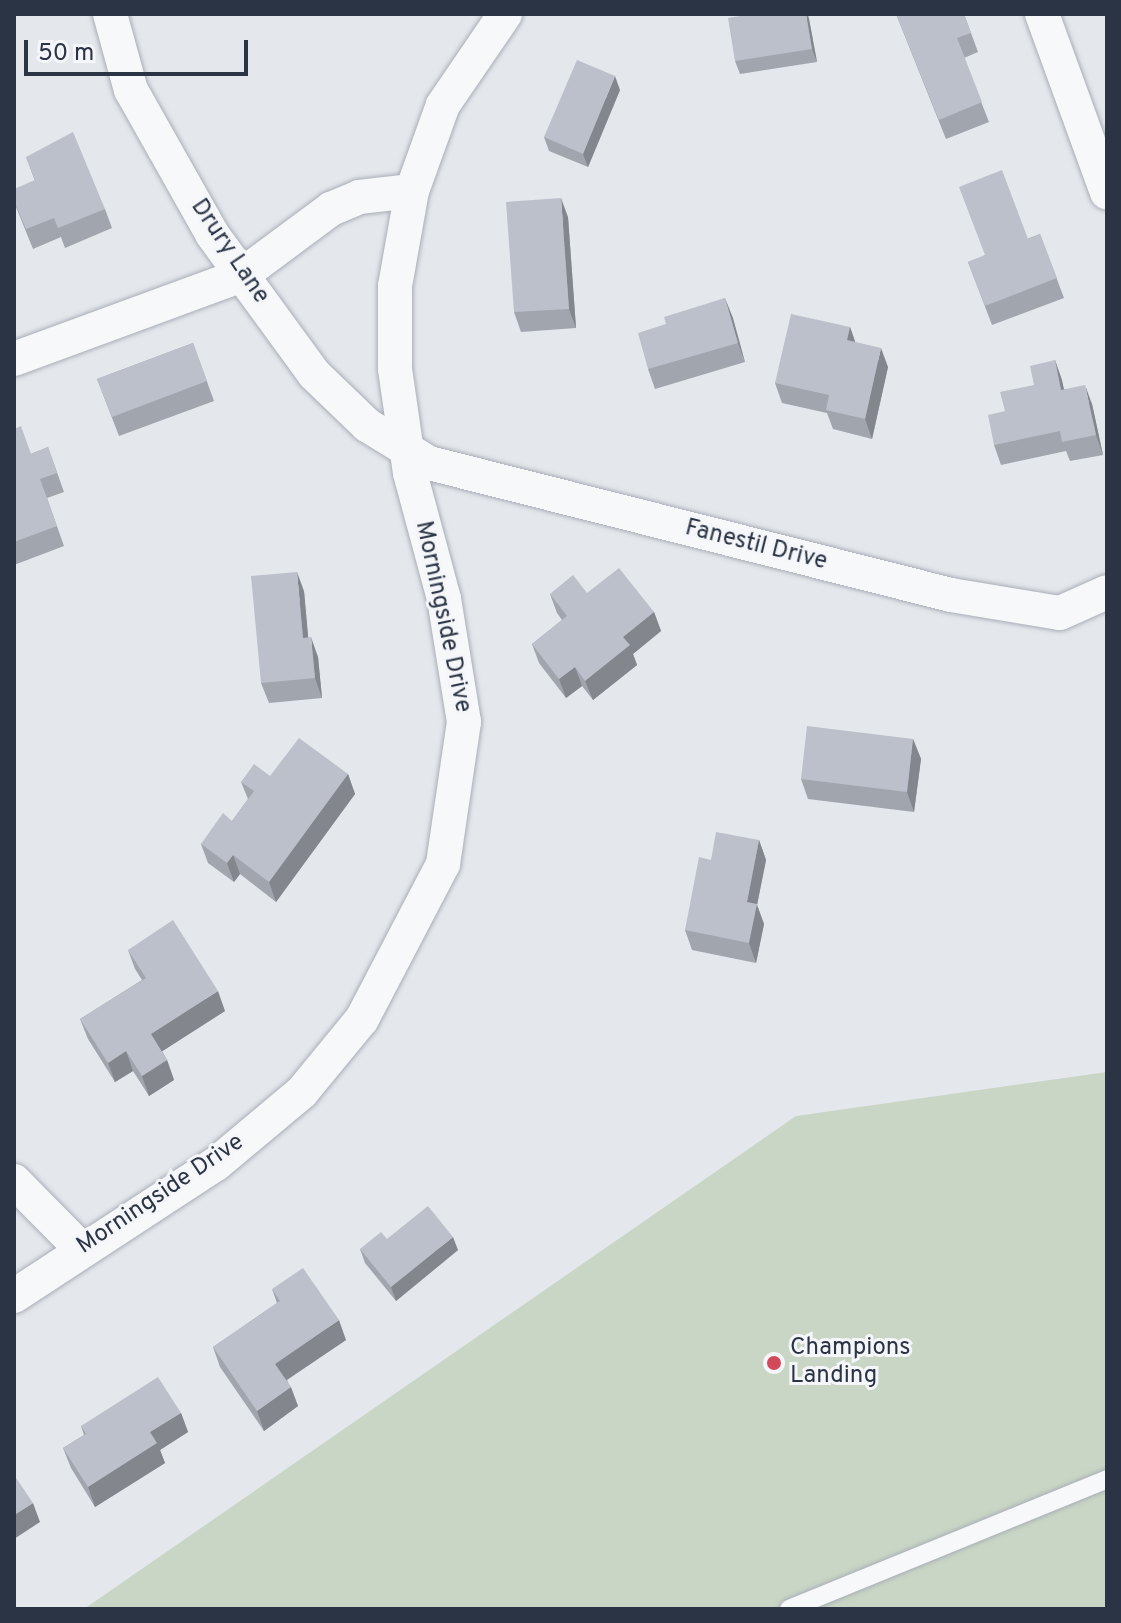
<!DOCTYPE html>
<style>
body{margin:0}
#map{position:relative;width:1121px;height:1623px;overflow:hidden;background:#e4e7ec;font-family:Overpass,sans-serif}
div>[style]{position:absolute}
.green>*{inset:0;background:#c9d6c5}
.roads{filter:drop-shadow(0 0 2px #a9aeb7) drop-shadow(0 0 2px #a9aeb7)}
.lane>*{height:18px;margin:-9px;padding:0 9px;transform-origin:9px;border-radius:9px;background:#f7f8fa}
.street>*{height:34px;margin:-17px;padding:0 17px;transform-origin:17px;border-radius:17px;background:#f7f8fa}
.wall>*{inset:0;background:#a1a5ae}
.shaded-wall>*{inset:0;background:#83868d}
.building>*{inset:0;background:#bbc0ca}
.dots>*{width:22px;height:22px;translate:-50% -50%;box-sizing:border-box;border:4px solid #f4f6f9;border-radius:50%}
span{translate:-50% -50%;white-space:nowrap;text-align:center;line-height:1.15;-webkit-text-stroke:6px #f4f6f9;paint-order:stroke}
.street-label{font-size:24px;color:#2b3445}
.poi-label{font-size:24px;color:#2b3445}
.left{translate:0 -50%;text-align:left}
.frame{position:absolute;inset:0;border:16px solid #2b3445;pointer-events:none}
.scale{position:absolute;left:24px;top:40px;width:224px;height:36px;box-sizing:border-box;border:4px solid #2b3445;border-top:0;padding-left:10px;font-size:24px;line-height:28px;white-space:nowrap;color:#2b3445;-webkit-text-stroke:6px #f4f6f9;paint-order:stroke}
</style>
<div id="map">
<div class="green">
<div style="clip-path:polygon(1107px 1072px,1107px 1609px,84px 1609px,796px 1116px)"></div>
</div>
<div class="roads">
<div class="lane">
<div style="left:789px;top:1609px;width:344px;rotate:-22.2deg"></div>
</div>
<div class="street">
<div style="left:110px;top:14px;width:79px;rotate:74.6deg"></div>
<div style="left:131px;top:90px;width:165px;rotate:60.6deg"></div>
<div style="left:212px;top:234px;width:173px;rotate:53.9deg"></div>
<div style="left:314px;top:374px;width:74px;rotate:43.9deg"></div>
<div style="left:367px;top:425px;width:73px;rotate:31.5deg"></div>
<div style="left:429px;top:463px;width:538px;rotate:14.19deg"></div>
<div style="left:951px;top:595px;width:110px;rotate:9.4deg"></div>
<div style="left:1060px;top:613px;width:51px;rotate:-24.1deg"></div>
<div style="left:1042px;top:14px;width:190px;rotate:70deg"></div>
<div style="left:14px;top:359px;width:243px;rotate:-20.2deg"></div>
<div style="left:242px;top:275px;width:111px;rotate:-36.6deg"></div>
<div style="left:331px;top:209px;width:30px;rotate:-23deg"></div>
<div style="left:359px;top:197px;width:53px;rotate:-6.5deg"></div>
<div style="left:14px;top:1181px;width:94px;rotate:45.4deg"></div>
<div style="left:14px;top:1296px;width:241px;rotate:-33.2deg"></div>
<div style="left:216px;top:1164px;width:112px;rotate:-39.9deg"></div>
<div style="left:302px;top:1092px;width:94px;rotate:-50.6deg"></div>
<div style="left:362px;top:1019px;width:175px;rotate:-62.4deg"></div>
<div style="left:443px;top:864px;width:144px;rotate:-81.6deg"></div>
<div style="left:464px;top:722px;width:125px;rotate:-99.2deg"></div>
<div style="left:444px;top:599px;width:131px;rotate:-105.1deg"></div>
<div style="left:410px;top:473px;width:105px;rotate:-98.2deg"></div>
<div style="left:395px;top:369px;width:83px;rotate:-90deg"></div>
<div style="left:395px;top:286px;width:97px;rotate:-79.9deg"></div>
<div style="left:412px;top:191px;width:91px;rotate:-70.2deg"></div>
<div style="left:443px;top:105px;width:110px;rotate:-55.7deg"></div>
</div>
</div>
<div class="wall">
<div style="clip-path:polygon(896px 14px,964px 14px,978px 52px,964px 58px,989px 122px,946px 139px)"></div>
<div style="clip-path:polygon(809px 19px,817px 62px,740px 74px,735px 61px)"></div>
<div style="clip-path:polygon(620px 90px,588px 167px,549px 151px,544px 137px)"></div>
<div style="clip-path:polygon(26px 157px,105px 209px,112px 228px,65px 248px,61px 237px,33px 249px,14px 202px,35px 181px)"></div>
<div style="clip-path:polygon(568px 217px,576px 328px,521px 332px,514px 312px)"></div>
<div style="clip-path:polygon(1040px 234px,1064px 298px,992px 325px,968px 262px)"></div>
<div style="clip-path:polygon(725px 298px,745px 362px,655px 389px,648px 369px,666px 324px)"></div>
<div style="clip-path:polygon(850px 327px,855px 342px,888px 367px,872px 439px,833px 429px,827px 413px,782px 403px,775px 383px)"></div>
<div style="clip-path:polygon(193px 343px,214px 401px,119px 436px,97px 379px)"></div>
<div style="clip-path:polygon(1055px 360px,1064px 389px,1092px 404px,1103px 455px,1070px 461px,1066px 451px,1001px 465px,994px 445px,1005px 411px,1034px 385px)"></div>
<div style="clip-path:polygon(14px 429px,31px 454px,48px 447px,64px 492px,47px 498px,64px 546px,14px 565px)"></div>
<div style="clip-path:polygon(304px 591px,308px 638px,318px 657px,322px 698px,269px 703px,261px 683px)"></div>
<div style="clip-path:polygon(587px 593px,654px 612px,661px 631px,633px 654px,637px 665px,593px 700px,582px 686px,566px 698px,539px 663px,532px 644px,562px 620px,557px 613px,550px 594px)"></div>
<div style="clip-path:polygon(913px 739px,921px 759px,914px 812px,808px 799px,801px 779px)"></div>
<div style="clip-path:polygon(348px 774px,355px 794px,276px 902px,240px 874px,234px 882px,208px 863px,201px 844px,232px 821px,248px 799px,241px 782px,270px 776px)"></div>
<div style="clip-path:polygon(759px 840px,766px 860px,757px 905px,764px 924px,756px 963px,692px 950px,685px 930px,711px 860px)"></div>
<div style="clip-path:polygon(128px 950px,225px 1011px,162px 1051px,167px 1060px,174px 1080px,149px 1096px,133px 1071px,115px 1082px,88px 1039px,80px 1019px,142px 980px,135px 969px)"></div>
<div style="clip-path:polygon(387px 1239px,458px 1250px,396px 1301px,365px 1263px,360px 1249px)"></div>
<div style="clip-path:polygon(272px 1289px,346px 1340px,287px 1380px,298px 1406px,264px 1431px,220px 1367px,213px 1347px,277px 1303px)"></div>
<div style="clip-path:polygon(181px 1413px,188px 1432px,160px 1450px,165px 1463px,95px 1507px,71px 1468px,63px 1448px,84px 1435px,81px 1426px)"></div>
</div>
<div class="shaded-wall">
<div style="clip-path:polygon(806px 14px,808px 14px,809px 19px,817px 62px,812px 49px)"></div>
<div style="clip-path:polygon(615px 76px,620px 90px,588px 167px,583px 154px)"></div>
<div style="clip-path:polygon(561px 198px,568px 217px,576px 328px,569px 309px)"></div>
<div style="clip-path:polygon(725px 298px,733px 318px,745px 362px,738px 343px)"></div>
<div style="clip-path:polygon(850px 327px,857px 347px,847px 340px)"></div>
<div style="clip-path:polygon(881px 348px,888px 367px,872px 439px,865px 419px)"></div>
<div style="clip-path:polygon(1055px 360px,1062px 380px,1068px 410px,1061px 390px)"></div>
<div style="clip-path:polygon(1085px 385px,1092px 404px,1103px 455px,1096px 435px)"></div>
<div style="clip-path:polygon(297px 572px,304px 591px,310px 657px,303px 638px)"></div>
<div style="clip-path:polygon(654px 612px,661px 631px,633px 654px,637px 665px,593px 700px,585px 681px,623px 637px)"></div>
<div style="clip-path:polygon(311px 637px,318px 657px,322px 698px,315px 678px)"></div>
<div style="clip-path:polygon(575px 667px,582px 686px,566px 698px,559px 679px)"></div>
<div style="clip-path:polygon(913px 739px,921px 759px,914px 812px,907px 792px)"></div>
<div style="clip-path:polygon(348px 774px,355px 794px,276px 902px,269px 882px)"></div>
<div style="clip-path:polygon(759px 840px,766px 860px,757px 905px,764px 924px,756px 963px,749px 943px,747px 902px)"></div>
<div style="clip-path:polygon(233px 855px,240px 874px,234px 882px,227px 863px)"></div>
<div style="clip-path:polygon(218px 991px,225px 1011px,158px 1054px,151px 1034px)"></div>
<div style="clip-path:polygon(126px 1051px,133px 1071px,115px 1082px,108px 1063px)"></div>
<div style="clip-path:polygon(167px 1060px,174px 1080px,149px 1096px,142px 1076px)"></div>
<div style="clip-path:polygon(453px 1237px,458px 1250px,396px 1301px,391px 1287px)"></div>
<div style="clip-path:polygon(339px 1320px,346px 1340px,282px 1383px,275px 1364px)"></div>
<div style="clip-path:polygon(291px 1387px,298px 1406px,264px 1431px,257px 1411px)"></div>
<div style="clip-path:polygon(181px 1413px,188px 1432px,160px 1450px,165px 1463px,95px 1507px,88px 1487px,150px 1432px)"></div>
<div style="clip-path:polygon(33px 1503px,40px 1522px,14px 1539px,14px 1515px)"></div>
</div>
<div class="building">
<div style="clip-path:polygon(753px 14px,806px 14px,812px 49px,735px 61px,728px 18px)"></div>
<div style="clip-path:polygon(896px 14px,964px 14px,971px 33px,957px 38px,982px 102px,939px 120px)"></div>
<div style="clip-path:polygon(577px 60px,615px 76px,583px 154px,544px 137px)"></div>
<div style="clip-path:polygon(73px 132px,105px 209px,58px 228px,54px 218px,26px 229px,14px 201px,14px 189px,35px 180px,26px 157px)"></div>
<div style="clip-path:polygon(1002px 170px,1028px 239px,1040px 234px,1057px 278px,985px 306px,968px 262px,985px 255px,959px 187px)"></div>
<div style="clip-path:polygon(561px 198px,569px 309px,514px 312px,506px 202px)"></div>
<div style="clip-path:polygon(725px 298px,738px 343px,648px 369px,638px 333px,666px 324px,664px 317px)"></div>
<div style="clip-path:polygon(791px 314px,850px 327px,847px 340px,881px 348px,865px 419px,826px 410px,829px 395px,775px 383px)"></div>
<div style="clip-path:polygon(193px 343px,207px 381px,112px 417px,97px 379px)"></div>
<div style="clip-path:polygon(1055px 360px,1061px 390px,1085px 385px,1096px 435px,1062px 442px,1060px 431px,994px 445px,988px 415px,1005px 411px,1000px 392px,1034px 385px,1030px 366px)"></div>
<div style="clip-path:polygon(21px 426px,31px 454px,48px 447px,57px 473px,40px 479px,57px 526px,14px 542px,14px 429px)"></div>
<div style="clip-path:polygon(619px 568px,654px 612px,623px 637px,630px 645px,585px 681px,575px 667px,559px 679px,532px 644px,567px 616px,550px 594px,573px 575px,587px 593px)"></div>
<div style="clip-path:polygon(297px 572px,303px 638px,311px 637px,315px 678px,261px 683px,251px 576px)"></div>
<div style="clip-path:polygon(807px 726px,913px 739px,907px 792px,801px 779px)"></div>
<div style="clip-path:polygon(299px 738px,348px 774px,269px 882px,233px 855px,227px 863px,201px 844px,223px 813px,232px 821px,254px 791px,241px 782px,254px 764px,270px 776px)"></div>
<div style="clip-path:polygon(716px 832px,759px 840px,747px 902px,757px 904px,749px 943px,685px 930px,699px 857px,711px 860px)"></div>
<div style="clip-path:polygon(173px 920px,218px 991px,151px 1034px,167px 1060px,142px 1076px,126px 1051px,108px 1063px,80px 1019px,146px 978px,128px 950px)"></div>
<div style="clip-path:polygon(428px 1206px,453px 1237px,391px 1287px,360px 1249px,381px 1232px,387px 1239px)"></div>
<div style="clip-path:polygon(303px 1268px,339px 1320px,275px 1364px,291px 1387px,257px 1411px,213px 1347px,280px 1301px,272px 1289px)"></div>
<div style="clip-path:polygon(158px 1377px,181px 1413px,150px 1432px,157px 1443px,88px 1487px,63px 1448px,86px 1434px,81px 1426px)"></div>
<div style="clip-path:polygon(14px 1475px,33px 1503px,14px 1515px)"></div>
</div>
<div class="dots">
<div style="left:774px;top:1363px;background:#d1495b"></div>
</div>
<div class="street-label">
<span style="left:229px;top:252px;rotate:56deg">Drury Lane</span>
<span style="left:756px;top:546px;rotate:14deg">Fanestil Drive</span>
<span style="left:442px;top:617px;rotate:78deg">Morningside Drive</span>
<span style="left:161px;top:1195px;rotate:-34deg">Morningside Drive</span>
</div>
<div class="poi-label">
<span class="left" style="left:790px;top:1363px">Champions<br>Landing</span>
</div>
<div class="frame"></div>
<div class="scale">50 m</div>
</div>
